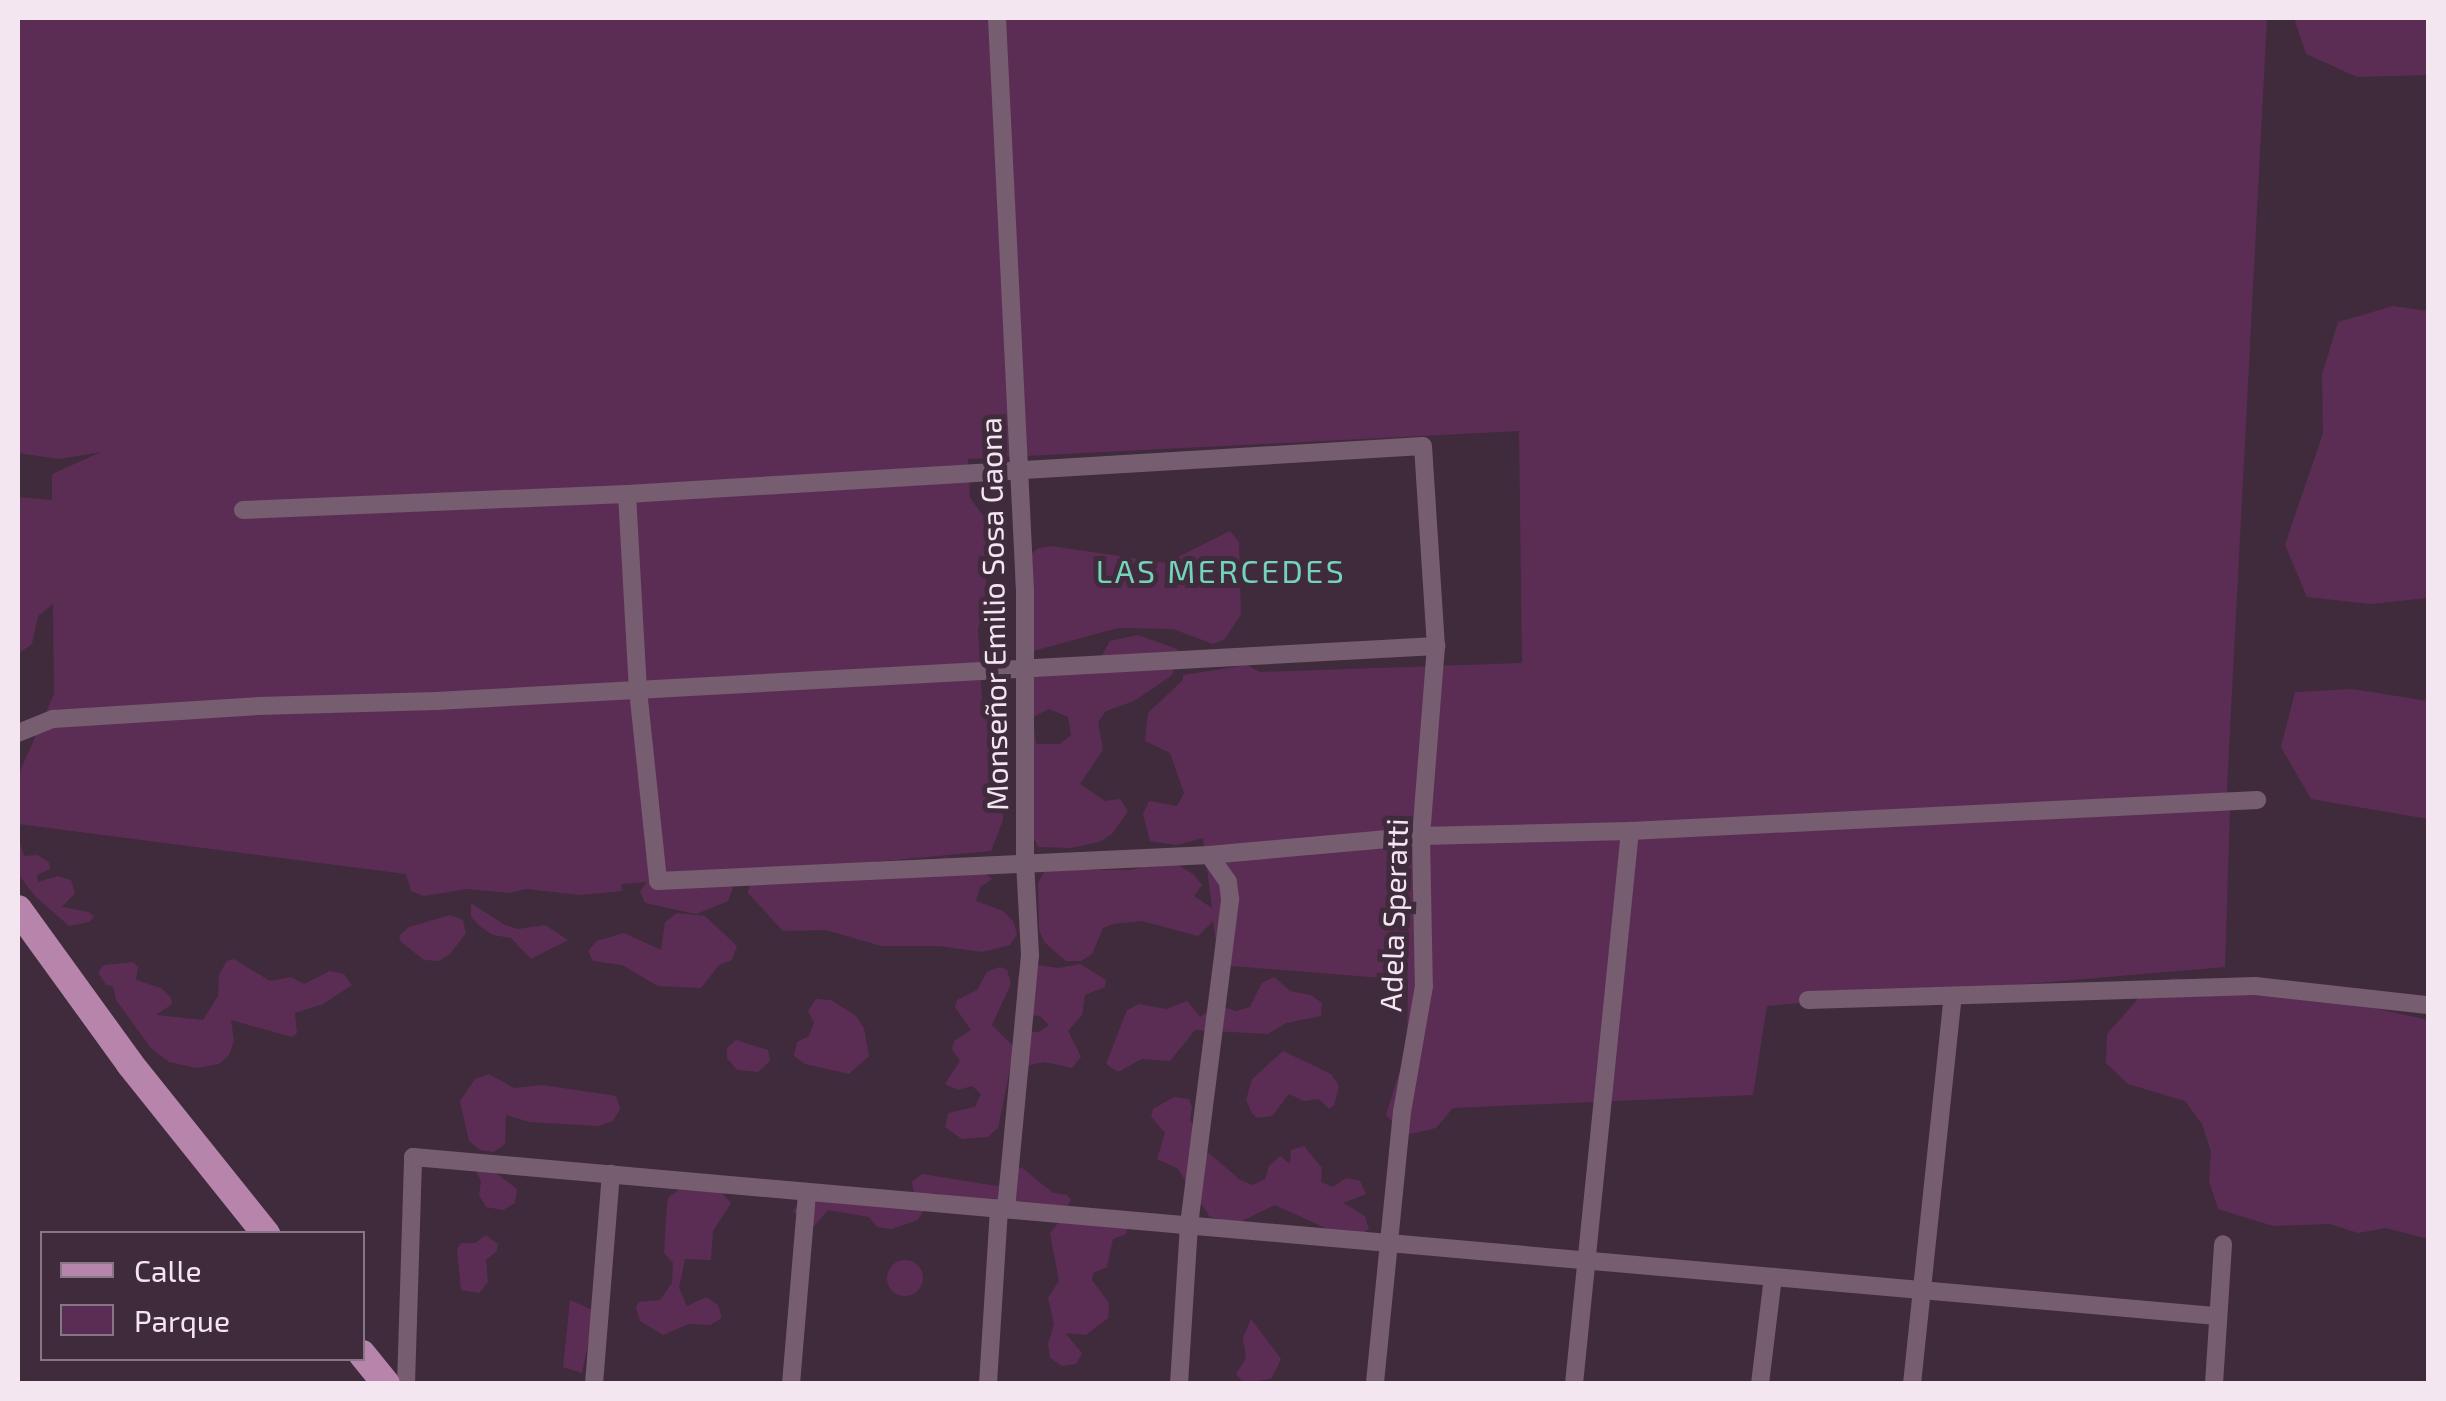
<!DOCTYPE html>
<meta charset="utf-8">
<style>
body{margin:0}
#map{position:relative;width:2446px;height:1401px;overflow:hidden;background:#3f2b3b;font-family:"Exo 2",sans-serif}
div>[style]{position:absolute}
.green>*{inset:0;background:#5c2d54}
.round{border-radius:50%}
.minor>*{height:18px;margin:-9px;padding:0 9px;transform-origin:9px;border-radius:9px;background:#765d70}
.primary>*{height:28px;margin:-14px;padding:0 14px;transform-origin:14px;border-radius:14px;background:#b784ac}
span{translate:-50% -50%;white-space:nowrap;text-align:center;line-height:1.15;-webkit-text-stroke:10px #3f2b3b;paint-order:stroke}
.street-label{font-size:30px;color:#f3e6f0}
.neighbourhood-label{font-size:32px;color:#74d4b9;letter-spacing:2.5px}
.frame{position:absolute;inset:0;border:20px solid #f3e6f0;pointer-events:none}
.legend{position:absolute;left:40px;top:1231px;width:325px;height:130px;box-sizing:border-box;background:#3f2b3b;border:2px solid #877683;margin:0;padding:12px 18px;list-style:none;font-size:30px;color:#f3e6f0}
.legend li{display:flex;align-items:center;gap:20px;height:50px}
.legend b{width:50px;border:2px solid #877683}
</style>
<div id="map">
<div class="green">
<div style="clip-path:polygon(18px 18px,2267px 18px,2226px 807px,2230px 808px,2225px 967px,1767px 1006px,1753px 1095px,1453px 1108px,1436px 1128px,1406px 1135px,1386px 1115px,1407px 1047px,1408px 980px,1219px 965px,1213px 921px,1198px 936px,1142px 921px,1113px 924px,1103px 928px,1092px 954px,1081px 961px,1066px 961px,1044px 942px,1039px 929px,1038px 883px,1045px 870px,1130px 870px,1170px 860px,1193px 874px,1202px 885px,1194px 896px,1212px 908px,1203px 838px,1176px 845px,1150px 841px,1143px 814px,1149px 801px,1177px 806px,1184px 793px,1170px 753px,1145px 741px,1148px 713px,1183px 680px,1183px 675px,1247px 665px,1260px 672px,1522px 663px,1519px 431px,968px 459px,970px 498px,988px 522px,985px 610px,978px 628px,982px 699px,993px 711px,1001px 737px,1003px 820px,991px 851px,852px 864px,918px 867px,945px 857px,971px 862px,992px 879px,980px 887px,976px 901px,1003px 911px,1013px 921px,1017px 934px,1010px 945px,982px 952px,938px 946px,881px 946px,826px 930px,783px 931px,748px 893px,751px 878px,730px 882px,733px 888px,728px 901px,696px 914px,645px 903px,640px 891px,647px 882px,621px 884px,622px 891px,580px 895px,526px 889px,509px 893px,467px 889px,424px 896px,411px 891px,406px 874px,18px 824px,18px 776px,54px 694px,53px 604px,38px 616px,32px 644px,18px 654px,18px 497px,52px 500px,52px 474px,101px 452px,59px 459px,18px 453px)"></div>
<div style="clip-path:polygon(2294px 18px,2428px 18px,2428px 75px,2357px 77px,2306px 54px)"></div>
<div style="clip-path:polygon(2393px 306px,2428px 311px,2428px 598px,2370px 604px,2307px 597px,2285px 545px,2323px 433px,2322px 375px,2338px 322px)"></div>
<div style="clip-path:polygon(1230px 531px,1239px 542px,1241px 614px,1225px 639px,1213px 644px,1173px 629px,1118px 628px,1033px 651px,1015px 584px,1016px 570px,1037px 549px,1051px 546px,1166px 563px)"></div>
<div style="clip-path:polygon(evenodd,1138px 635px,1177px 649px,1178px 663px,1171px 676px,1134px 701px,1106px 711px,1098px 722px,1103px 750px,1080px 784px,1105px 801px,1120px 799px,1128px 811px,1112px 834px,1099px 842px,1071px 848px,1038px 847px,1032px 834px,1029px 668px,1096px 666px,1110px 641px,1138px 635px,1049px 709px,1068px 717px,1071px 735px,1060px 744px,1036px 744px,1033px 717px,1049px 709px)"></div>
<div style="clip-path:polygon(2352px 689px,2428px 701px,2428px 819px,2311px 799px,2281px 747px,2295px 692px)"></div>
<div style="clip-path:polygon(19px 839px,24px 856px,37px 855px,49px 862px,50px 869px,37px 875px,38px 882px,58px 876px,71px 880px,75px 893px,62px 907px,89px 912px,94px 917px,89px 922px,69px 926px,35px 896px,18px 874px)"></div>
<div style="clip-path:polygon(471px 903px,505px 925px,518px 929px,545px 925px,568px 940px,531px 959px,511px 938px,493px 935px,481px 927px,471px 917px)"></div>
<div style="clip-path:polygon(677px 913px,705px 916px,737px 946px,732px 960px,719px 965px,701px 988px,658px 986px,622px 965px,593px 961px,588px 951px,597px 941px,624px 933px,661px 950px,665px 922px)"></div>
<div style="clip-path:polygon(450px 915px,463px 920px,466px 933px,450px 954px,439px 961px,424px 960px,401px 942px,399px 936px,409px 927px)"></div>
<div style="clip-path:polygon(234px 959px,270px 981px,291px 977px,304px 984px,330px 971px,344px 974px,352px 985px,323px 1004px,295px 1013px,297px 1033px,292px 1037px,231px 1020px,234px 1041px,229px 1055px,219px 1064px,197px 1068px,169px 1062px,151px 1048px,116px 1000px,113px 986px,106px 985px,98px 972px,104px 965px,133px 962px,138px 967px,136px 980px,161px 988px,171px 998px,172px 1004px,156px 1015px,203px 1020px,218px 996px,219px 974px,227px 961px)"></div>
<div style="clip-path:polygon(1030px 964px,1059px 968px,1080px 964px,1106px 980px,1105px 987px,1085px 995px,1082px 1015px,1068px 1031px,1081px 1057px,1072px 1068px,1045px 1062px,1024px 1066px,1013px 1053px,998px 1128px,988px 1137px,962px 1139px,945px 1127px,948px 1113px,975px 1107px,981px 1094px,972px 1086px,958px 1090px,945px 1084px,960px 1061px,952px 1049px,954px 1041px,971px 1030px,955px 1007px,957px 1000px,977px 990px,987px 972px,1000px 967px,1007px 970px,1011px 984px,992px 1025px,1013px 1046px,1025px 1032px,1039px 1032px,1049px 1025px,1040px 1016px,1016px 1014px,1018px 976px)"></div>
<div style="clip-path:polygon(1274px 977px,1290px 991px,1311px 995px,1322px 1003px,1321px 1016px,1286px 1023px,1268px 1034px,1195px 1030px,1170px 1061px,1142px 1059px,1118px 1072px,1106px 1064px,1127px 1010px,1139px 1004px,1166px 1009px,1187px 1001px,1200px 1017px,1216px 1005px,1236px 1011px,1250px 1007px,1262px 983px)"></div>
<div style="clip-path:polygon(2173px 978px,2342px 1001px,2428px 1020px,2428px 1239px,2386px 1228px,2358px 1233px,2330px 1224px,2273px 1226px,2218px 1209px,2209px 1181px,2211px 1152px,2202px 1124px,2185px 1101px,2128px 1084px,2106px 1063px,2107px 1034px,2145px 991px)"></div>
<div style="clip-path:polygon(816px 999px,831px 1000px,856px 1016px,864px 1028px,869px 1056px,849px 1074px,805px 1064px,794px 1056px,797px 1042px,809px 1036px,814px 1023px,808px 1011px)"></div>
<div style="clip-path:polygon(736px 1040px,768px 1050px,770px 1061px,758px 1072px,737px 1070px,727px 1058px,727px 1048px)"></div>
<div style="clip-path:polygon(1283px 1051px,1331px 1074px,1339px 1086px,1334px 1105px,1329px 1109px,1319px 1099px,1304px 1101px,1289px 1094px,1272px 1116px,1257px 1118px,1252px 1113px,1246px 1100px,1252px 1079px)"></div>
<div style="clip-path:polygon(489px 1074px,514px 1088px,543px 1085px,616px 1096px,620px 1109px,613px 1121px,599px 1126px,529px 1122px,506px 1115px,505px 1144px,494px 1152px,480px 1150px,469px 1141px,460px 1101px,475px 1079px)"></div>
<div style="clip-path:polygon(1174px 1097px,1189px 1099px,1192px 1107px,1190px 1120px,1197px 1132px,1190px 1151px,1196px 1160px,1209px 1153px,1240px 1180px,1253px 1185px,1265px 1179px,1269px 1166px,1280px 1156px,1290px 1164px,1291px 1150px,1304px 1146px,1322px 1168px,1321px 1182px,1333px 1187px,1346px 1178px,1360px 1181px,1366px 1194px,1343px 1203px,1365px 1216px,1369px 1229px,1358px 1236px,1343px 1236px,1275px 1205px,1238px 1223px,1210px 1217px,1177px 1168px,1157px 1159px,1165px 1133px,1151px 1116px,1153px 1109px)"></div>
<div style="clip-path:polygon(472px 1164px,486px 1166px,517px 1189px,515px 1203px,503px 1210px,486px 1207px,479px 1195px,481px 1181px)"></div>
<div style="clip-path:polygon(1021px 1167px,1053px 1193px,1067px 1195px,1071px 1200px,1067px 1206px,950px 1199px,937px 1193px,918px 1195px,913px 1190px,912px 1182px,922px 1174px,997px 1186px)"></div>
<div style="clip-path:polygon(678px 1190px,721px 1192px,731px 1203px,713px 1231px,711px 1260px,685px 1259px,679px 1288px,687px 1306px,706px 1297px,718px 1305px,722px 1318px,710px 1325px,689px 1324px,663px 1335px,640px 1321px,636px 1308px,639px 1302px,660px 1300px,672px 1283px,673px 1263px,664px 1253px,666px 1219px,668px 1198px)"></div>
<div style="clip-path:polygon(801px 1199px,925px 1208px,918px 1220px,892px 1229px,877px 1227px,869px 1217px,828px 1210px,814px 1226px,807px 1226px,793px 1211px)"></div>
<div style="clip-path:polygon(1059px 1222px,1128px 1227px,1126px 1234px,1113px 1239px,1107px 1267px,1093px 1273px,1092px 1280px,1109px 1303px,1108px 1318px,1086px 1335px,1065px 1333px,1082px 1353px,1076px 1364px,1062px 1366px,1050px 1358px,1048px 1344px,1054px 1324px,1048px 1298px,1059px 1281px,1050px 1233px)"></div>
<div style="clip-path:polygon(486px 1235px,498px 1244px,497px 1251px,486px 1260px,488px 1282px,479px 1293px,461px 1290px,457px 1249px,461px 1243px,475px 1243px)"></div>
<div class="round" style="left:887px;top:1260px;width:36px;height:36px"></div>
<div style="clip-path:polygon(570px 1300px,595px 1311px,582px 1373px,563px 1367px)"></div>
<div style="clip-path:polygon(1251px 1319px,1281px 1359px,1271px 1379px,1243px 1383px,1236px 1374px,1246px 1358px,1243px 1338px)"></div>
</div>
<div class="minor">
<div style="left:997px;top:18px;width:573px;rotate:87.2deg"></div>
<div style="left:1025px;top:590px;width:272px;rotate:90deg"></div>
<div style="left:1025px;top:862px;width:93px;rotate:86.9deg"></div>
<div style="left:1030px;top:955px;width:255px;rotate:95.4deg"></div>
<div style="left:627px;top:494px;width:196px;rotate:86.8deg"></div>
<div style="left:638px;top:690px;width:192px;rotate:84deg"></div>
<div style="left:658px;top:881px;width:552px;rotate:-2.7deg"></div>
<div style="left:1209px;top:855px;width:213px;rotate:-5.1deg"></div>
<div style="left:1421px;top:836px;width:209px;rotate:-1.4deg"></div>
<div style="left:1630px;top:831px;width:628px;rotate:-2.83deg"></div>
<div style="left:243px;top:510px;width:384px;rotate:-2.4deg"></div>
<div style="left:627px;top:494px;width:797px;rotate:-3.45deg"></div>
<div style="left:1423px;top:446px;width:200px;rotate:86.3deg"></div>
<div style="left:1436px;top:646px;width:191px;rotate:94.5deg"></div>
<div style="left:1421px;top:836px;width:150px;rotate:88.9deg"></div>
<div style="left:1424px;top:986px;width:128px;rotate:99.9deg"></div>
<div style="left:1402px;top:1112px;width:273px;rotate:95.7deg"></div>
<div style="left:18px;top:733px;width:38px;rotate:-22deg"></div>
<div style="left:53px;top:719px;width:205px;rotate:-3.6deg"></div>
<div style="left:258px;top:706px;width:178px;rotate:-1.6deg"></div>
<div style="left:436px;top:701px;width:1002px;rotate:-3.15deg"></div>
<div style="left:1808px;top:1000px;width:447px;rotate:-1.8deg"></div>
<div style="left:2255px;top:986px;width:174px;rotate:6.3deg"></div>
<div style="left:406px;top:1384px;width:227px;rotate:-88.2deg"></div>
<div style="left:413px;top:1157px;width:1811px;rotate:5.04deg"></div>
<div style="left:594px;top:1384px;width:211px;rotate:-85.4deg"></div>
<div style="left:791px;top:1384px;width:193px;rotate:-85.2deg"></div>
<div style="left:988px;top:1384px;width:176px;rotate:-86.4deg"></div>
<div style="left:1179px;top:1384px;width:159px;rotate:-86.4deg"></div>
<div style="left:1189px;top:1225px;width:329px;rotate:-82.8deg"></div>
<div style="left:1230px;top:899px;width:17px;rotate:-97deg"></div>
<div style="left:1228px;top:882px;width:33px;rotate:-125deg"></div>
<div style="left:1574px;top:1384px;width:556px;rotate:-84.22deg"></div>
<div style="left:1760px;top:1384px;width:108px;rotate:-83.1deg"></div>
<div style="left:1912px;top:1384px;width:389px;rotate:-84deg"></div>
<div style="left:2214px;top:1384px;width:140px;rotate:-86.3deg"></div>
</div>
<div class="primary">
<div style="left:18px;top:909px;width:191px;rotate:54.1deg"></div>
<div style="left:130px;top:1064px;width:218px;rotate:51.3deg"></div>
<div style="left:362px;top:1354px;width:38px;rotate:51deg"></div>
</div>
<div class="street-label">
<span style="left:993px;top:614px;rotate:-91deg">Monseñor Emilio Sosa Gaona</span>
<span style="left:1393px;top:915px;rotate:-88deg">Adela Speratti</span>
</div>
<div class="neighbourhood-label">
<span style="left:1221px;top:570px">LAS MERCEDES</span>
</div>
<div class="frame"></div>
<ul class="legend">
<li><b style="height:12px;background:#b784ac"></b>Calle</li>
<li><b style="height:28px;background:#5c2d54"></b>Parque</li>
</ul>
</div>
